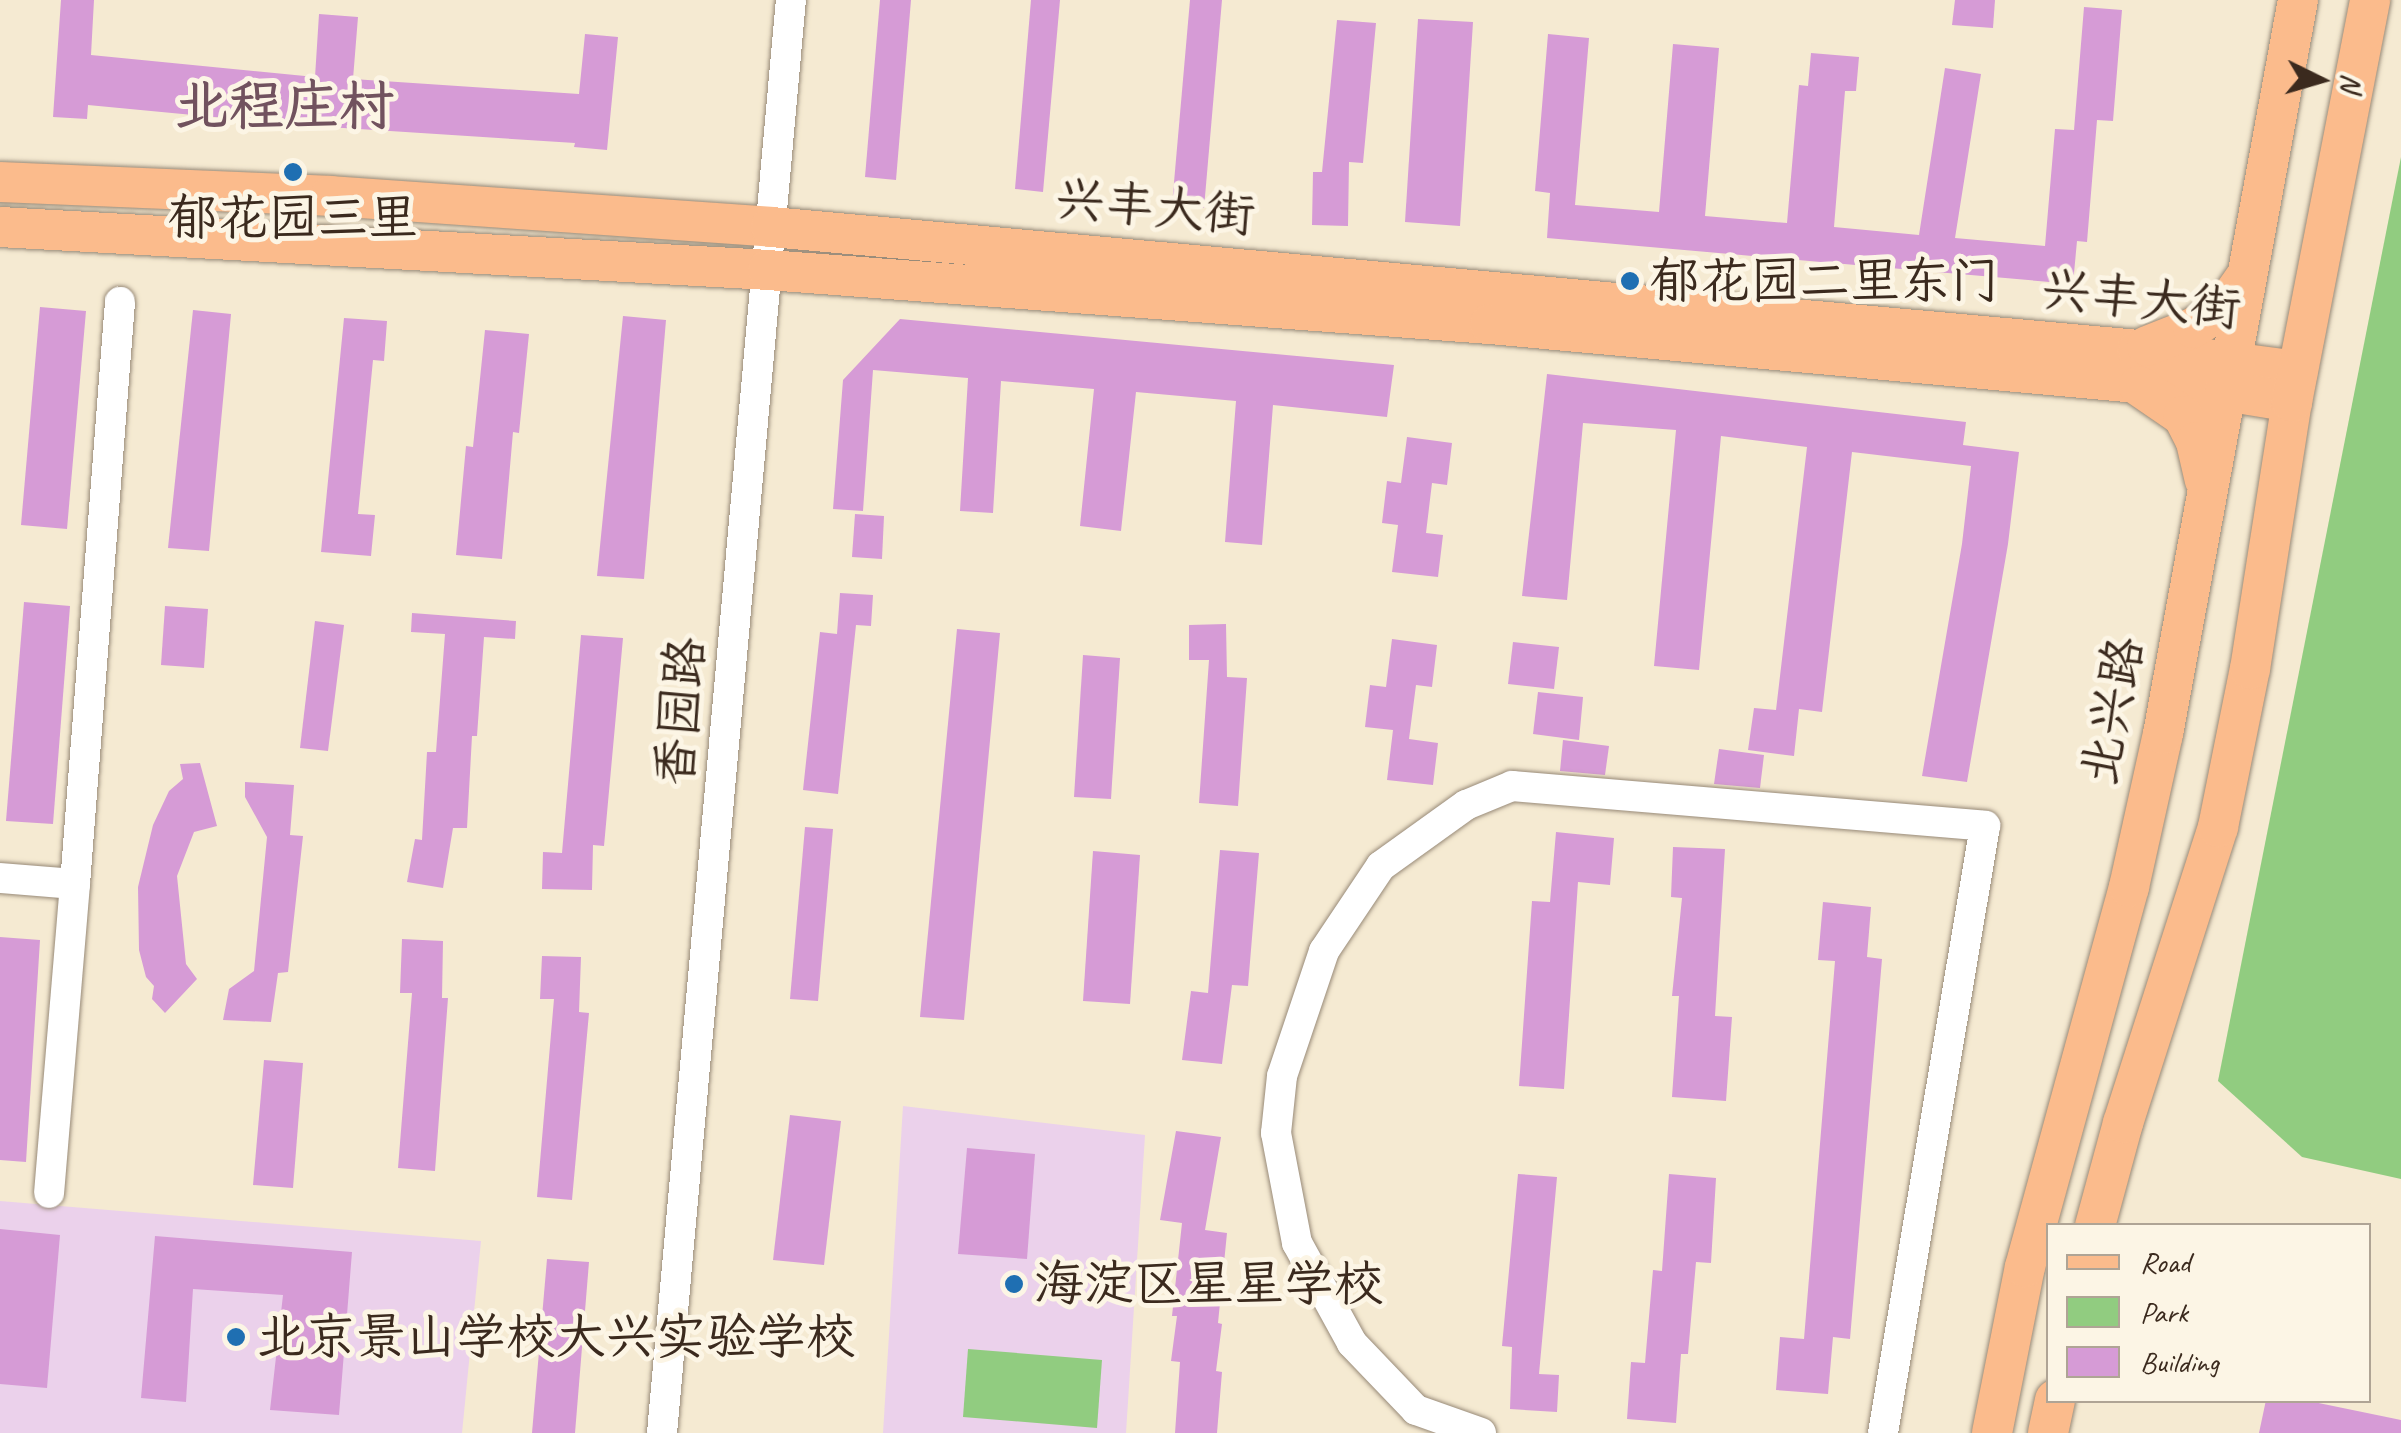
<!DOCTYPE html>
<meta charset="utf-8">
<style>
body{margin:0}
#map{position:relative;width:2401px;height:1433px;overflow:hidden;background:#f5ead2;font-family:Caveat,"LXGW WenKai TC",sans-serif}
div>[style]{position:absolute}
.built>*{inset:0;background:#ebd1eb}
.green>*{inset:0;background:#91cc80}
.building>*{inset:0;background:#d69bd6}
.roads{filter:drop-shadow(0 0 2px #988a78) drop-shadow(0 0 2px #988a78)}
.minor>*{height:30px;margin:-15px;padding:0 15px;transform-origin:15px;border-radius:15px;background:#fff}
.major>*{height:40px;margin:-20px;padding:0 20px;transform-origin:20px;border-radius:20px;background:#fbbb8c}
.dots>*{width:28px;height:28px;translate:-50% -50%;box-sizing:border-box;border:5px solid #fcf5e5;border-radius:50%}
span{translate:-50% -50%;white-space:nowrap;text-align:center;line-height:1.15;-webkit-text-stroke:10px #fcf5e5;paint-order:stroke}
.street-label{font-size:50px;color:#3b2a1e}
.poi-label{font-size:50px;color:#3b2a1e}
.left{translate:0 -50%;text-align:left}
.quarter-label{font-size:55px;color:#71525e;font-weight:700}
.legend{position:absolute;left:2046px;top:1223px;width:325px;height:180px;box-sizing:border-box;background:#fcf5e5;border:2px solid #afa495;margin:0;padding:12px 18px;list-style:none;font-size:30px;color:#3b2a1e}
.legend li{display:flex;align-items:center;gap:20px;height:50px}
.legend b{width:50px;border:2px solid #afa495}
.north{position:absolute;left:2271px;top:30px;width:100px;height:100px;-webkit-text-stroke:8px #fcf5e5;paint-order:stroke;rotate:95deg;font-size:28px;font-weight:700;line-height:40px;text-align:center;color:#3b2a1e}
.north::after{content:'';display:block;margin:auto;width:35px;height:45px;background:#3b2a1e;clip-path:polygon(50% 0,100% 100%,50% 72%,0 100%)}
</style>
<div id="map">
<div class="built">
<div style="clip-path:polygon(903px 1106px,1145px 1135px,1126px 1433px,883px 1433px)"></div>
<div style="clip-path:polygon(0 1201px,481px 1241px,462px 1433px,0 1433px)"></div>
</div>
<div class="green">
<div style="clip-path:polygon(2401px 157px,2401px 1179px,2302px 1157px,2218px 1081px)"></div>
<div style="clip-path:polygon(968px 1349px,1102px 1360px,1097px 1428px,963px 1417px)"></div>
</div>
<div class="building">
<div style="clip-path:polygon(61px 0,94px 0,91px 55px,315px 77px,319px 14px,358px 17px,353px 79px,579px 94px,585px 34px,618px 37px,607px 150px,574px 147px,575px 143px,297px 125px,88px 105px,87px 119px,53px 117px)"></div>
<div style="clip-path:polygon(880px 0,911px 0,896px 180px,865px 177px)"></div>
<div style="clip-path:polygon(1031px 0,1060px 0,1043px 192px,1015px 189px)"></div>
<div style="clip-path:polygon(1190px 0,1222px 0,1204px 208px,1172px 205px)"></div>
<div style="clip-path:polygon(1955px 0,1995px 0,1993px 28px,1952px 25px)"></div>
<div style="clip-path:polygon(2084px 7px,2122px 10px,2113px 121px,2097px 120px,2087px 242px,2077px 241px,2073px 284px,1547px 238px,1550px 193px,1535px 191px,1548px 34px,1589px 38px,1575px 205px,1659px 212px,1673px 44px,1719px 48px,1705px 216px,1787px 223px,1799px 85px,1808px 86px,1811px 53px,1859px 57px,1856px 91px,1845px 91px,1834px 227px,1919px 235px,1945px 68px,1981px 74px,1955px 238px,2045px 246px,2055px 129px,2074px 130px)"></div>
<div style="clip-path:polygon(1418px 19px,1473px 22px,1460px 226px,1405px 222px)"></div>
<div style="clip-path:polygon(1337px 20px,1376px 23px,1363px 163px,1349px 162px,1348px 226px,1312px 225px,1313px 172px,1322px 172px)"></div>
<div style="clip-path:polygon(40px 307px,86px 311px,67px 529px,21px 525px)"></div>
<div style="clip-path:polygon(193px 310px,231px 314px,209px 551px,168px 548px)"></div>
<div style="clip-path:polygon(623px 316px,666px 320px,644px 579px,597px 576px)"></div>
<div style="clip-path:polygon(344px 318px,387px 321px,384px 361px,373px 360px,358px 514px,375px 515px,371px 556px,321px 552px)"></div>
<div style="clip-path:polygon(900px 319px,1394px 365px,1387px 417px,1273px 405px,1262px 545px,1225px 542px,1236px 401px,1136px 392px,1121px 531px,1080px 526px,1094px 389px,1001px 381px,993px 513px,960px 511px,968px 378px,873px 370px,863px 511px,833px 509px,843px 380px)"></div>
<div style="clip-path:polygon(485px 330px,529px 334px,519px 433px,513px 432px,502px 559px,456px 555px,466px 446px,473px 447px)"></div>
<div style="clip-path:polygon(1547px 374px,1966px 422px,1963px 445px,2019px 452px,2008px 544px,1967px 782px,1922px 776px,1962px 544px,1971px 466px,1852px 452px,1822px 712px,1799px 709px,1794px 756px,1748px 750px,1754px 708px,1776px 710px,1807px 447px,1721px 436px,1699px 670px,1654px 666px,1676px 430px,1583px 423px,1567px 600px,1522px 596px)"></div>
<div style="clip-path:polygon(1407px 437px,1452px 443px,1447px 485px,1432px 483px,1426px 533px,1443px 535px,1438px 577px,1392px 572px,1398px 525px,1382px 523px,1387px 481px,1401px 483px)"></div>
<div style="clip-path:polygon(855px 514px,884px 516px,882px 559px,852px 557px)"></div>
<div style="clip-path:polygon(840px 593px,873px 595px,871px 626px,856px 625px,838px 794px,803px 790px,820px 632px,837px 634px)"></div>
<div style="clip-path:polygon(24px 602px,70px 606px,53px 824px,6px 821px)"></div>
<div style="clip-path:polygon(165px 606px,208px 609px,204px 668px,161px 665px)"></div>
<div style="clip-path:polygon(412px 613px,516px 621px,515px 639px,484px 637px,477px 736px,472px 736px,467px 828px,453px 828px,443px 888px,407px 882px,415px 839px,422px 840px,427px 752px,436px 752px,445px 634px,411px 632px)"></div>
<div style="clip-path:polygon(315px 621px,344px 625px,328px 751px,300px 748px)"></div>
<div style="clip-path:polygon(1226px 624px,1227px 677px,1247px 678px,1238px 806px,1199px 803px,1209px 660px,1189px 660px,1189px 625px)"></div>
<div style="clip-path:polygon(957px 629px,1000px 633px,964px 1020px,920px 1017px)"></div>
<div style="clip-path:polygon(581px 635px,623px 638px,604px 846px,593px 845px,592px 890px,542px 889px,543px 852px,562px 853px)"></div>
<div style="clip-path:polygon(1392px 639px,1437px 645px,1432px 687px,1416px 685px,1409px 739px,1438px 743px,1433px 785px,1387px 780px,1393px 730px,1365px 727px,1370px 685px,1386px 687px)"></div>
<div style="clip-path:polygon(1513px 642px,1559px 647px,1554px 689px,1508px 684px)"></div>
<div style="clip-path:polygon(1083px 655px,1120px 658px,1111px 799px,1074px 797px)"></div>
<div style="clip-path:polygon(1538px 692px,1583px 697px,1579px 740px,1533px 734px)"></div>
<div style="clip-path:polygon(1563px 740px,1609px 746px,1605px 775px,1560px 771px)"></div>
<div style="clip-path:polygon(1719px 749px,1764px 755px,1760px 788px,1714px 784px)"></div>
<div style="clip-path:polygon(200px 763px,217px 826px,194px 832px,177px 876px,186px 964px,197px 979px,165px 1013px,152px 999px,154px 986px,146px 977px,139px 950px,138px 887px,153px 825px,169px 791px,183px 779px,180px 764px)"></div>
<div style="clip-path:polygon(245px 782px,294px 785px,290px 835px,303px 836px,288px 972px,278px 973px,271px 1022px,223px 1020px,229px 989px,254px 971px,267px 837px,245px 797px)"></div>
<div style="clip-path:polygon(805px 827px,833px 829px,818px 1001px,790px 999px)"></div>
<div style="clip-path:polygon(1556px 832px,1614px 838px,1610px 885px,1578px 882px,1564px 1089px,1519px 1086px,1532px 901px,1550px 902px)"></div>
<div style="clip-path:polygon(1673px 847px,1725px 849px,1715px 1016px,1732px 1017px,1726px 1101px,1672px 1097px,1679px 996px,1672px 996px,1682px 898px,1671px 897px)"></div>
<div style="clip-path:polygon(1220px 850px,1259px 853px,1248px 986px,1232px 985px,1222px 1064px,1182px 1060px,1191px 991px,1208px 993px)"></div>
<div style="clip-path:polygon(1093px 851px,1140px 855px,1130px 1004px,1083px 1001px)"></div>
<div style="clip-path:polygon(1823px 902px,1871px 907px,1867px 957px,1882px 959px,1850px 1339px,1833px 1337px,1828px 1394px,1776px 1390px,1780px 1337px,1804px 1339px,1835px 961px,1818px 960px)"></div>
<div style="clip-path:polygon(0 937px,40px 940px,26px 1162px,0 1160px)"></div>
<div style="clip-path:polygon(402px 939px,443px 941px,442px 998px,448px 998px,435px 1171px,398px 1168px,412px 993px,400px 993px)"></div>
<div style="clip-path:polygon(542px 956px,581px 957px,579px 1012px,589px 1013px,572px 1200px,537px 1197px,554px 999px,540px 999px)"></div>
<div style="clip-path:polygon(264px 1060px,303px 1063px,293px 1188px,253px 1185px)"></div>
<div style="clip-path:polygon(790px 1115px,841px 1121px,824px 1265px,773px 1260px)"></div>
<div style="clip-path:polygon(1176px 1131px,1221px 1137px,1205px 1230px,1227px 1233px,1218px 1323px,1222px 1324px,1216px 1371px,1222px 1372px,1217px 1433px,1175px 1433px,1180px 1362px,1171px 1361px,1177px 1316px,1172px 1316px,1182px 1223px,1160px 1220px)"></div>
<div style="clip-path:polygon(967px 1148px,1035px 1154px,1027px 1259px,958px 1254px)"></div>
<div style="clip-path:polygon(1518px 1174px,1557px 1177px,1539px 1374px,1559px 1375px,1557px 1412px,1510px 1409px,1512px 1347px,1502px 1346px)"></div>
<div style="clip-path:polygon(1669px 1174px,1716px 1178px,1711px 1263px,1696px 1262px,1688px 1354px,1681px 1354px,1676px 1423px,1627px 1419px,1631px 1362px,1645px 1363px,1653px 1270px,1662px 1271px)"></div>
<div style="clip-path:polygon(0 1229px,60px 1235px,47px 1388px,0 1384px)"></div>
<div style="clip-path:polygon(155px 1236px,352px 1252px,339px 1415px,270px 1410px,283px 1295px,193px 1289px,186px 1402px,141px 1398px)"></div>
<div style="clip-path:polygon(547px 1259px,589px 1262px,575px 1433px,532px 1433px)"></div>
<div style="clip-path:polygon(2266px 1400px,2304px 1400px,2401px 1420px,2401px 1433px,2259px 1433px)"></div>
</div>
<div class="roads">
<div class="minor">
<div style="left:0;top:878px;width:75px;rotate:4.6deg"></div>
<div style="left:75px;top:884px;width:310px;rotate:94.8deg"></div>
<div style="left:75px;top:884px;width:584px;rotate:-85.58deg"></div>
<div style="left:662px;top:1433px;width:1439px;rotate:-84.86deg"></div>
<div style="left:1481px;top:1433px;width:69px;rotate:-160.5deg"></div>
<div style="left:1416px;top:1410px;width:93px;rotate:-133.7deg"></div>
<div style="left:1352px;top:1343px;width:114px;rotate:-118.8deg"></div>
<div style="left:1297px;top:1243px;width:112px;rotate:-100.8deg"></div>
<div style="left:1276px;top:1133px;width:57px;rotate:-84deg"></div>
<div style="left:1282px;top:1076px;width:132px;rotate:-71.4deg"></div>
<div style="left:1324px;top:951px;width:102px;rotate:-56.2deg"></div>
<div style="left:1381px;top:866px;width:105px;rotate:-35.7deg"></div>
<div style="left:1466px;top:805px;width:50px;rotate:-22.4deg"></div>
<div style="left:1512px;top:786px;width:475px;rotate:4.8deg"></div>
<div style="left:1985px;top:826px;width:616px;rotate:99.54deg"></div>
</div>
<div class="major">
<div style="left:0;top:182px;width:331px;rotate:2.4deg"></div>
<div style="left:331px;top:196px;width:441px;rotate:4deg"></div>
<div style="left:771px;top:227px;width:1373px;rotate:5.14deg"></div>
<div style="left:2138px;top:350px;width:161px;rotate:7.5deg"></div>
<div style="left:0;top:227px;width:769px;rotate:3.2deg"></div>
<div style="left:768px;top:270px;width:724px;rotate:4.28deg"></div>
<div style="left:1490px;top:324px;width:738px;rotate:5.21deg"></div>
<div style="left:2225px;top:391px;width:68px;rotate:9.3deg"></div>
<div style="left:2147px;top:346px;width:49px;rotate:-21.4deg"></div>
<div style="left:2193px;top:328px;width:37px;rotate:-33deg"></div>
<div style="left:2224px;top:308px;width:35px;rotate:-55deg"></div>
<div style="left:2139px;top:386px;width:53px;rotate:34.3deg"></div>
<div style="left:2183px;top:416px;width:29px;rotate:63deg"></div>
<div style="left:2196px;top:442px;width:39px;rotate:77deg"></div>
<div style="left:2095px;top:1226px;width:107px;rotate:-74.8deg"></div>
<div style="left:2123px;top:1123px;width:311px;rotate:-72.2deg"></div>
<div style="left:2218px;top:827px;width:161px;rotate:-78.6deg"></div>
<div style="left:2250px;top:669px;width:270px;rotate:-81.1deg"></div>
<div style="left:2292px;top:402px;width:409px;rotate:-79deg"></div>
<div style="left:1992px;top:1433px;width:169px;rotate:-78.8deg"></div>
<div style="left:2025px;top:1267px;width:394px;rotate:-74.7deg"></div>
<div style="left:2129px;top:887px;width:157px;rotate:-77.5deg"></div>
<div style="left:2163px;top:734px;width:746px;rotate:-79.58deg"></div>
<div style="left:2048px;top:1433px;width:34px;rotate:-78deg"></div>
</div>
</div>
<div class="dots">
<div style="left:293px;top:172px;background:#1f6fb2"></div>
<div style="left:1630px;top:281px;background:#1f6fb2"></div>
<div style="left:1014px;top:1284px;background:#1f6fb2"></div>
<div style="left:236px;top:1337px;background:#1f6fb2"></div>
</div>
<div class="street-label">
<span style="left:1155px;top:207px;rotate:5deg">兴丰大街</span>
<span style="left:2141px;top:299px;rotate:6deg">兴丰大街</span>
<span style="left:2112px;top:711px;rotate:-79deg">北兴路</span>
<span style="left:680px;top:712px;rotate:-85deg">香园路</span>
</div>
<div class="poi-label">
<span style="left:293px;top:218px">郁花园三里</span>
<span class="left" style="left:1650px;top:281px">郁花园二里东门</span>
<span class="left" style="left:1034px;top:1284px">海淀区星星学校</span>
<span class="left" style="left:256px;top:1337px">北京景山学校大兴实验学校</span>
</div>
<div class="quarter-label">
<span style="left:284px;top:107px">北程庄村</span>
</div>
<ul class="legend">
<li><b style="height:12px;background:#fbbb8c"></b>Road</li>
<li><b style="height:28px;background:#91cc80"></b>Park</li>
<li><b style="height:28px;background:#d69bd6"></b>Building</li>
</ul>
<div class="north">N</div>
</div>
